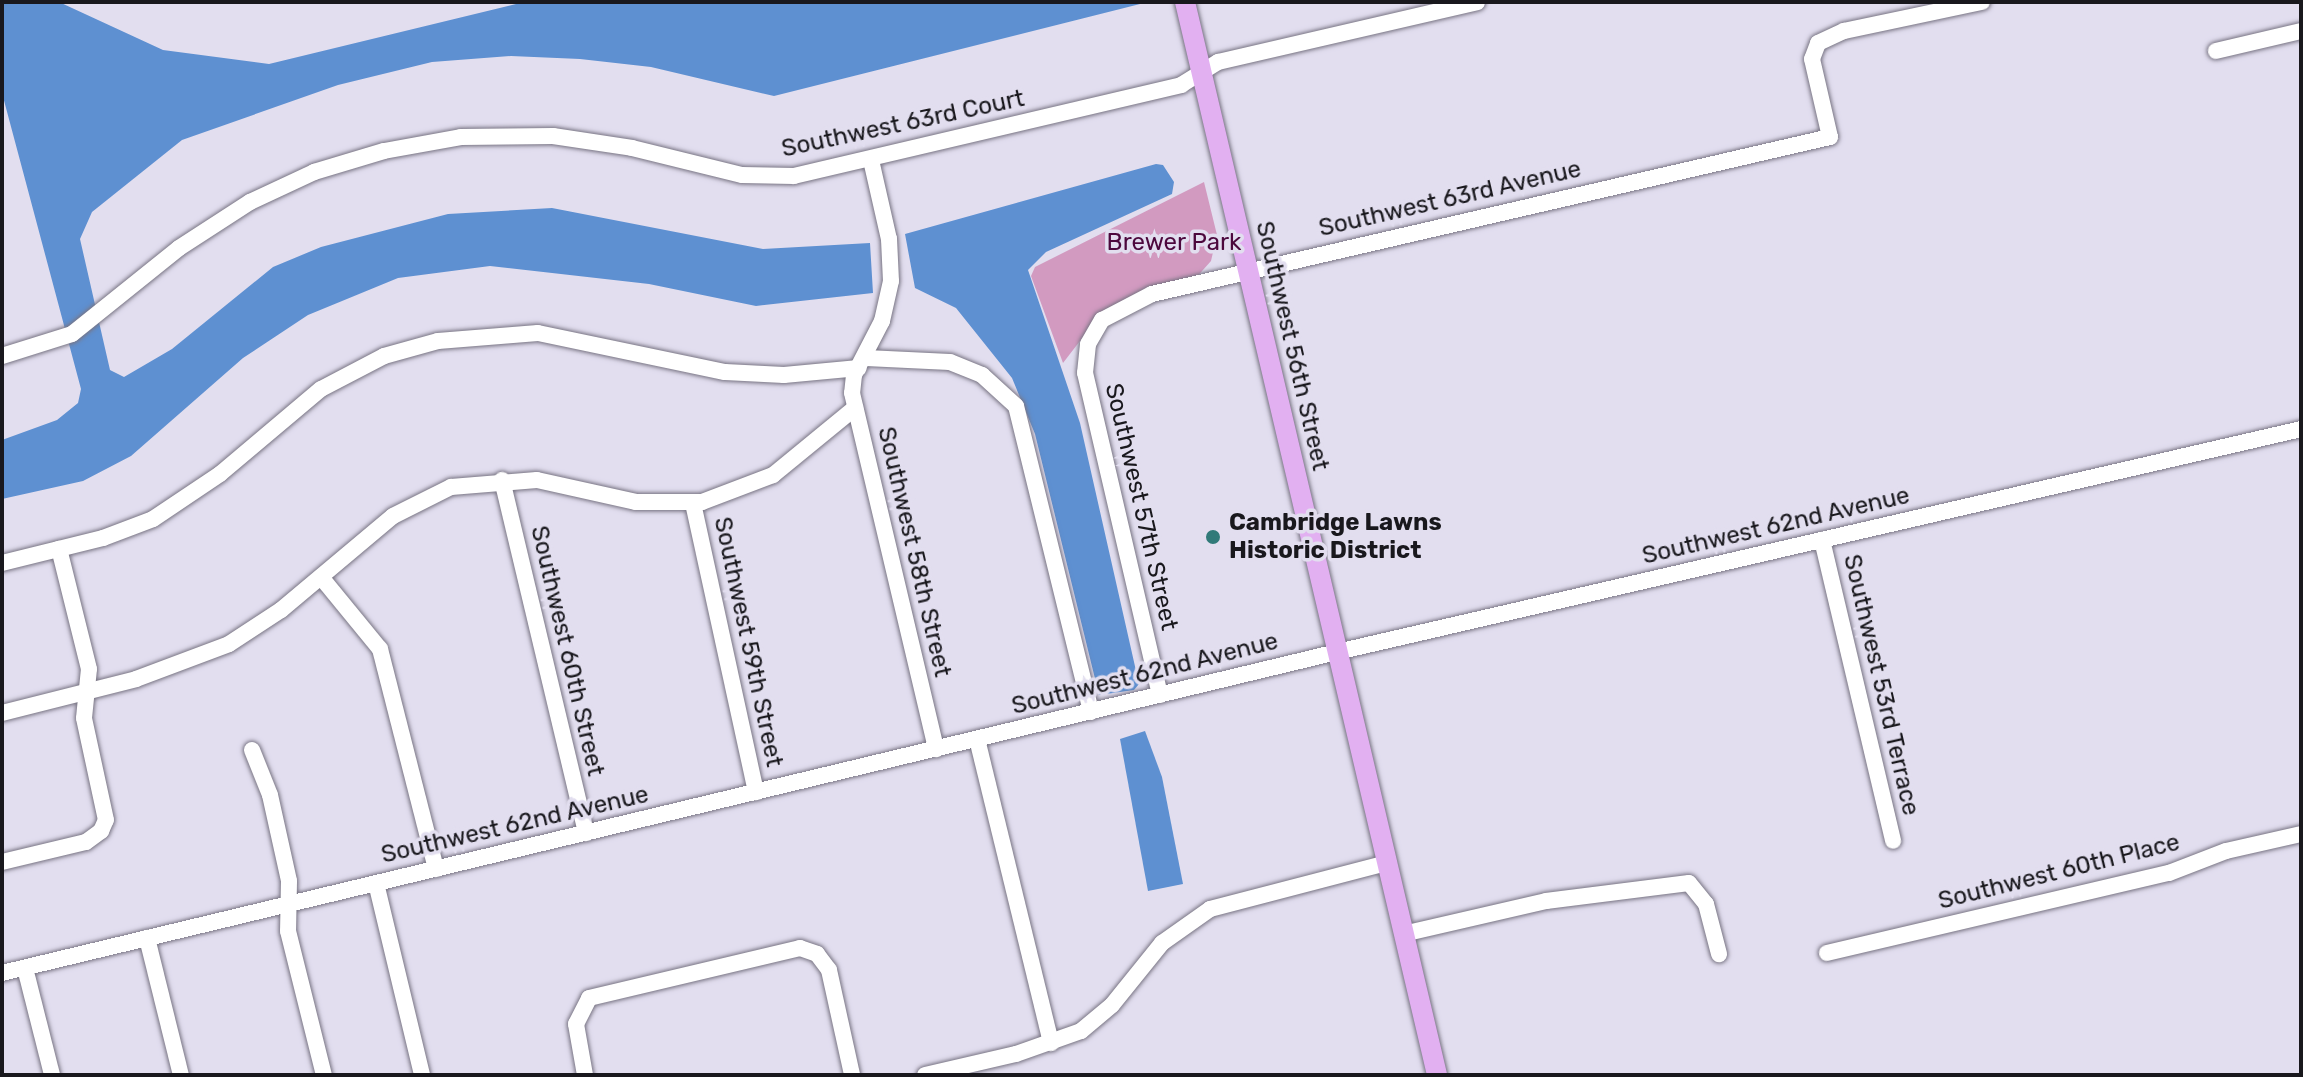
<!DOCTYPE html>
<style>
body{margin:0}
#map{position:relative;width:2303px;height:1077px;overflow:hidden;background:#e2deef;font-family:Rubik,sans-serif}
div>[style]{position:absolute}
.green>*{inset:0;background:#d29ac0}
.water>*{inset:0;background:#5e90d1}
.roads{filter:drop-shadow(0 0 2px #787483) drop-shadow(0 0 2px #787483)}
.minor>*{height:16px;margin:-8px;padding:0 8px;transform-origin:8px;border-radius:8px;background:#fff}
.major>*{height:20px;margin:-10px;padding:0 10px;transform-origin:10px;border-radius:10px;background:#e2b0f1}
.dots>*{width:22px;height:22px;translate:-50% -50%;box-sizing:border-box;border:4px solid #e2deef;border-radius:50%}
span{translate:-50% -50%;white-space:nowrap;text-align:center;line-height:1.15;-webkit-text-stroke:7px #e2deef;paint-order:stroke}
.street-label{font-size:24px;color:#19181d}
.park-label{font-size:24px;color:#4c083d}
.poi-label{font-size:24px;color:#19181d;font-weight:700}
.left{translate:0 -50%;text-align:left}
.frame{position:absolute;inset:0;border:4px solid #19181d;pointer-events:none}
</style>
<div id="map">
<div class="green">
<div style="clip-path:polygon(1204px 182px,1217px 235px,1211px 261px,1194px 280px,1135px 295px,1103px 311px,1063px 363px,1031px 276px,1035px 267px)"></div>
</div>
<div class="water">
<div style="clip-path:polygon(2px 2px,59px 2px,163px 50px,269px 64px,524px 2px,1148px 2px,774px 96px,651px 67px,580px 59px,511px 56px,432px 62px,338px 85px,182px 140px,92px 212px,80px 239px,110px 370px,124px 377px,172px 349px,273px 267px,321px 247px,448px 214px,552px 208px,763px 249px,870px 243px,873px 293px,756px 306px,649px 284px,490px 266px,398px 278px,308px 315px,243px 358px,131px 456px,83px 481px,2px 499px,2px 440px,57px 420px,78px 403px,81px 389px,2px 93px)"></div>
<div style="clip-path:polygon(1156px 164px,1163px 165px,1174px 182px,1172px 194px,1046px 252px,1028px 270px,1080px 423px,1139px 684px,1134px 690px,1099px 695px,1035px 434px,1012px 378px,956px 308px,915px 288px,905px 234px)"></div>
<div style="clip-path:polygon(1145px 731px,1162px 777px,1183px 884px,1148px 891px,1120px 739px)"></div>
</div>
<div class="roads">
<div class="minor">
<div style="left:2216px;top:51px;width:87px;rotate:-13.2deg"></div>
<div style="left:871px;top:160px;width:81px;rotate:77.2deg"></div>
<div style="left:889px;top:239px;width:42px;rotate:87.3deg"></div>
<div style="left:891px;top:281px;width:41px;rotate:102.7deg"></div>
<div style="left:882px;top:321px;width:61px;rotate:117.4deg"></div>
<div style="left:854px;top:375px;width:18px;rotate:96deg"></div>
<div style="left:852px;top:393px;width:366px;rotate:76.7deg"></div>
<div style="left:2px;top:356px;width:73px;rotate:-17.4deg"></div>
<div style="left:72px;top:334px;width:137px;rotate:-38.8deg"></div>
<div style="left:179px;top:248px;width:85px;rotate:-32.9deg"></div>
<div style="left:250px;top:202px;width:71px;rotate:-25.1deg"></div>
<div style="left:314px;top:172px;width:73px;rotate:-16.7deg"></div>
<div style="left:384px;top:151px;width:78px;rotate:-10.3deg"></div>
<div style="left:461px;top:137px;width:92px;rotate:-0.6deg"></div>
<div style="left:553px;top:136px;width:80px;rotate:8.6deg"></div>
<div style="left:632px;top:148px;width:113px;rotate:13.8deg"></div>
<div style="left:742px;top:175px;width:52px;rotate:1.1deg"></div>
<div style="left:794px;top:176px;width:398px;rotate:-13.2deg"></div>
<div style="left:1181px;top:85px;width:44px;rotate:-31.9deg"></div>
<div style="left:1218px;top:62px;width:266px;rotate:-13deg"></div>
<div style="left:866px;top:358px;width:84px;rotate:2.7deg"></div>
<div style="left:950px;top:362px;width:35px;rotate:22deg"></div>
<div style="left:982px;top:375px;width:46px;rotate:42.4deg"></div>
<div style="left:1016px;top:406px;width:315px;rotate:76.2deg"></div>
<div style="left:502px;top:480px;width:363px;rotate:76.6deg"></div>
<div style="left:693px;top:503px;width:296px;rotate:77.7deg"></div>
<div style="left:1822px;top:540px;width:309px;rotate:76.7deg"></div>
<div style="left:2px;top:563px;width:104px;rotate:-13.9deg"></div>
<div style="left:103px;top:538px;width:53px;rotate:-20.8deg"></div>
<div style="left:153px;top:519px;width:81px;rotate:-33.9deg"></div>
<div style="left:220px;top:474px;width:132px;rotate:-40.1deg"></div>
<div style="left:321px;top:389px;width:71px;rotate:-27.6deg"></div>
<div style="left:384px;top:356px;width:56px;rotate:-15.5deg"></div>
<div style="left:438px;top:341px;width:100px;rotate:-4.6deg"></div>
<div style="left:538px;top:333px;width:191px;rotate:11.8deg"></div>
<div style="left:725px;top:372px;width:59px;rotate:2.9deg"></div>
<div style="left:784px;top:375px;width:75px;rotate:-5.3deg"></div>
<div style="left:321px;top:577px;width:93px;rotate:50.7deg"></div>
<div style="left:380px;top:649px;width:227px;rotate:75.7deg"></div>
<div style="left:1160px;top:695px;width:331px;rotate:-103.1deg"></div>
<div style="left:1085px;top:373px;width:29px;rotate:-84deg"></div>
<div style="left:1088px;top:344px;width:28px;rotate:-60deg"></div>
<div style="left:1102px;top:320px;width:56px;rotate:-27.5deg"></div>
<div style="left:1152px;top:294px;width:696px;rotate:-13.04deg"></div>
<div style="left:1830px;top:137px;width:80px;rotate:-103deg"></div>
<div style="left:1812px;top:59px;width:17px;rotate:-69deg"></div>
<div style="left:1818px;top:43px;width:29px;rotate:-25deg"></div>
<div style="left:1844px;top:31px;width:141px;rotate:-11.9deg"></div>
<div style="left:2px;top:713px;width:138px;rotate:-14.2deg"></div>
<div style="left:136px;top:679px;width:99px;rotate:-20.6deg"></div>
<div style="left:229px;top:644px;width:62px;rotate:-33.2deg"></div>
<div style="left:281px;top:610px;width:146px;rotate:-40deg"></div>
<div style="left:393px;top:516px;width:65px;rotate:-26.6deg"></div>
<div style="left:451px;top:487px;width:86px;rotate:-4.7deg"></div>
<div style="left:537px;top:480px;width:101px;rotate:12.5deg"></div>
<div style="left:636px;top:502px;width:66px"></div>
<div style="left:702px;top:502px;width:76px;rotate:-20.8deg"></div>
<div style="left:773px;top:475px;width:106px;rotate:-39.3deg"></div>
<div style="left:977px;top:739px;width:313px;rotate:76.3deg"></div>
<div style="left:252px;top:750px;width:48px;rotate:68.2deg"></div>
<div style="left:270px;top:795px;width:88px;rotate:77.5deg"></div>
<div style="left:289px;top:881px;width:50px;rotate:91.1deg"></div>
<div style="left:288px;top:931px;width:148px;rotate:76deg"></div>
<div style="left:2px;top:862px;width:86px;rotate:-13.4deg"></div>
<div style="left:86px;top:842px;width:19px;rotate:-36deg"></div>
<div style="left:101px;top:831px;width:12px;rotate:-66deg"></div>
<div style="left:106px;top:820px;width:104px;rotate:-102.2deg"></div>
<div style="left:84px;top:718px;width:49px;rotate:-84.2deg"></div>
<div style="left:89px;top:669px;width:124px;rotate:-104deg"></div>
<div style="left:376px;top:883px;width:197px;rotate:76.5deg"></div>
<div style="left:1403px;top:934px;width:147px;rotate:-13deg"></div>
<div style="left:1546px;top:901px;width:144px;rotate:-7.2deg"></div>
<div style="left:1689px;top:883px;width:27px;rotate:51deg"></div>
<div style="left:1706px;top:904px;width:52px;rotate:75.4deg"></div>
<div style="left:147px;top:938px;width:141px;rotate:76.1deg"></div>
<div style="left:1827px;top:953px;width:351px;rotate:-13.2deg"></div>
<div style="left:2169px;top:873px;width:61px;rotate:-21.1deg"></div>
<div style="left:2226px;top:851px;width:77px;rotate:-12.8deg"></div>
<div style="left:25px;top:968px;width:110px;rotate:75.8deg"></div>
<div style="left:2px;top:973px;width:1373px;rotate:-13.52deg"></div>
<div style="left:1337px;top:652px;width:989px;rotate:-13.02deg"></div>
<div style="left:585px;top:1075px;width:52px;rotate:-100deg"></div>
<div style="left:576px;top:1024px;width:29px;rotate:-63deg"></div>
<div style="left:589px;top:998px;width:217px;rotate:-13.3deg"></div>
<div style="left:800px;top:948px;width:18px;rotate:19deg"></div>
<div style="left:817px;top:954px;width:20px;rotate:53deg"></div>
<div style="left:829px;top:970px;width:107px;rotate:77.6deg"></div>
<div style="left:925px;top:1075px;width:93px;rotate:-13deg"></div>
<div style="left:1016px;top:1054px;width:69px;rotate:-19.5deg"></div>
<div style="left:1081px;top:1031px;width:40px;rotate:-40deg"></div>
<div style="left:1112px;top:1005px;width:80px;rotate:-51.1deg"></div>
<div style="left:1162px;top:943px;width:59px;rotate:-35.3deg"></div>
<div style="left:1210px;top:909px;width:182px;rotate:-14.6deg"></div>
</div>
<div class="major">
<div style="left:1185px;top:2px;width:1102px;rotate:76.78deg"></div>
</div>
</div>
<div class="dots">
<div style="left:1213px;top:537px;background:#317a79"></div>
</div>
<div class="street-label">
<span style="left:903px;top:124px;rotate:-12deg">Southwest 63rd Court</span>
<span style="left:1450px;top:199px;rotate:-13deg">Southwest 63rd Avenue</span>
<span style="left:1292px;top:346px;rotate:77deg">Southwest 56th Street</span>
<span style="left:1141px;top:507px;rotate:77deg">Southwest 57th Street</span>
<span style="left:1776px;top:526px;rotate:-13deg">Southwest 62nd Avenue</span>
<span style="left:914px;top:552px;rotate:77deg">Southwest 58th Street</span>
<span style="left:748px;top:642px;rotate:78deg">Southwest 59th Street</span>
<span style="left:567px;top:651px;rotate:77deg">Southwest 60th Street</span>
<span style="left:1145px;top:674px;rotate:-14deg">Southwest 62nd Avenue</span>
<span style="left:1881px;top:685px;rotate:77deg">Southwest 53rd Terrace</span>
<span style="left:515px;top:825px;rotate:-13deg">Southwest 62nd Avenue</span>
<span style="left:2059px;top:872px;rotate:-14deg">Southwest 60th Place</span>
</div>
<div class="park-label">
<span style="left:1174px;top:243px">Brewer Park</span>
</div>
<div class="poi-label">
<span class="left" style="left:1229px;top:537px">Cambridge Lawns<br>Historic District</span>
</div>
<div class="frame"></div>
</div>
